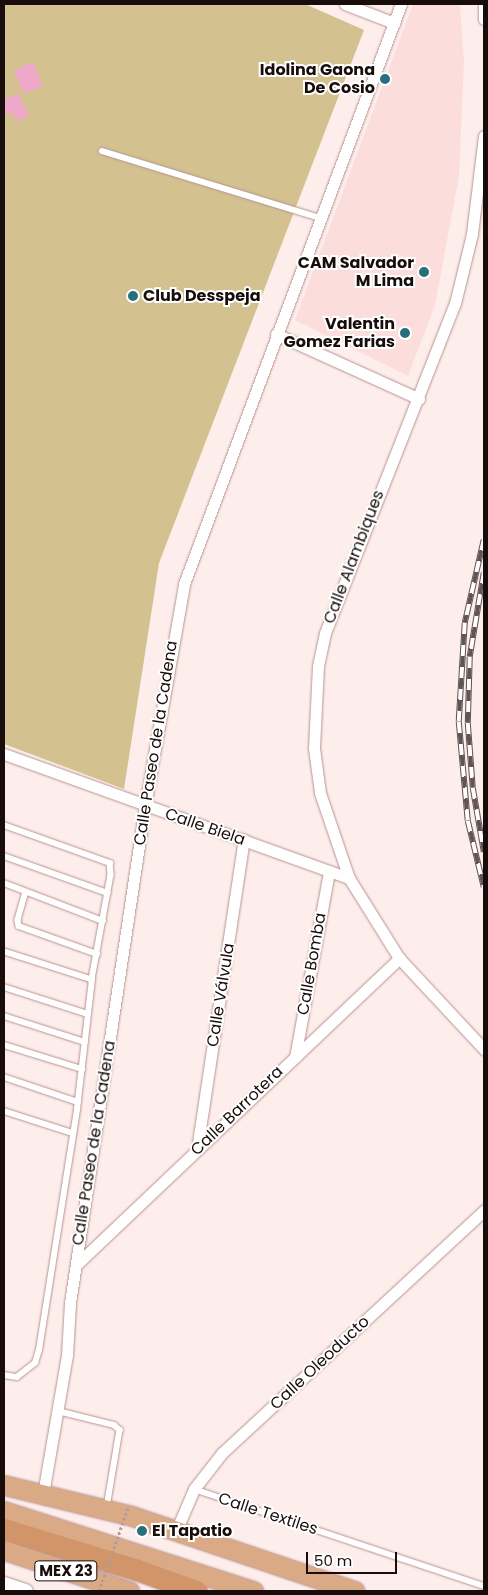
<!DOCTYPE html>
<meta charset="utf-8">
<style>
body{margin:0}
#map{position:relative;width:488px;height:1595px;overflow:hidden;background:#fdedeb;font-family:Poppins,sans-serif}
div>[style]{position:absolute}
.built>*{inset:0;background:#fbdedc}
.green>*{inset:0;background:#d3c190}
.building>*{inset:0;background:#eea9ca}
.roads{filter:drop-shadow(0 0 1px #b89391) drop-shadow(0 0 1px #b89391)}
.service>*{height:5.5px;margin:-2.75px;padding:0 2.75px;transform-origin:2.75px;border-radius:2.75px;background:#fff}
.minor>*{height:11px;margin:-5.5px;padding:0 5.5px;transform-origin:5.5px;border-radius:5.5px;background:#fff}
.tertiary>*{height:14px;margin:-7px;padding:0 7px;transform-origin:7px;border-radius:7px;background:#fff}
.trunk>*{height:19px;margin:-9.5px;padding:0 9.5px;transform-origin:9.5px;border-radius:9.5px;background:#daaa87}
.motorway>*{height:21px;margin:-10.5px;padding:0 10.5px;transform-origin:10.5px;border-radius:10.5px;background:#d19569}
.rail>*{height:5.5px;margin-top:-2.75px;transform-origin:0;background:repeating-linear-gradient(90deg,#fff 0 11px,#615453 0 22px);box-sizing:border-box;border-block:1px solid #615453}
.path-bridge>*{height:2.5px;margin-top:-1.25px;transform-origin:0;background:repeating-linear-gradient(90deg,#ac9d9b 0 2.5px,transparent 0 5px)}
.dots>*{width:14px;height:14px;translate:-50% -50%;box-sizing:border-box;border:2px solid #fff;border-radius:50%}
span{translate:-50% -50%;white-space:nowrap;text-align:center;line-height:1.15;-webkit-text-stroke:4px #fff;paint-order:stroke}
.shield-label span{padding:1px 4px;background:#fff;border:1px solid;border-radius:4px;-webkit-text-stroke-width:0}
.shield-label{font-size:15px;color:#190d0c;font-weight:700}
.poi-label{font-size:16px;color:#190d0c;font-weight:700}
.right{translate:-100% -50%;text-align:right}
.left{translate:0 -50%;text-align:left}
.street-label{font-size:16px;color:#190d0c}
.frame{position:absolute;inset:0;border:5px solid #190d0c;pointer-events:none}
.scale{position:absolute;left:306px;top:1552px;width:91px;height:22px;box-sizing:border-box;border:2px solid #190d0c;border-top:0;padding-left:6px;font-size:15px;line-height:18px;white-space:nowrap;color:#190d0c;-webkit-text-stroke:4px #fff;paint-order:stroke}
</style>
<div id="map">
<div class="built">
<div style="clip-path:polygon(413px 4px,460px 4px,464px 63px,459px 176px,435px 305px,408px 376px,295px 320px)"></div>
</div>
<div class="green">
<div style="clip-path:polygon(4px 4px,305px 4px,364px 30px,159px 563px,124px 789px,4px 744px)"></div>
</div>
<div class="building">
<div style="clip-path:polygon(33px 62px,43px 86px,24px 94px,14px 70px)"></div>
<div style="clip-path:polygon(18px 93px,29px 116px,16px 121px,12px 112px,4px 116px,4px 100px)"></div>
</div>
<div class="roads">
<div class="service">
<div style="left:102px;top:151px;width:228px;rotate:17.1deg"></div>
<div style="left:4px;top:825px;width:113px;rotate:19.7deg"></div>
<div style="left:110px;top:863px;width:12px;rotate:85deg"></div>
<div style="left:111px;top:875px;width:107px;rotate:100.3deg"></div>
<div style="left:92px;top:980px;width:92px;rotate:-162.3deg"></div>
<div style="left:4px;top:856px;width:110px;rotate:19.6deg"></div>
<div style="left:4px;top:883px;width:106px;rotate:21deg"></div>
<div style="left:26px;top:892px;width:29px;rotate:106deg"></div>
<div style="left:18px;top:920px;width:6px;rotate:81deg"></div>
<div style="left:19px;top:926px;width:83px;rotate:19.7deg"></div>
<div style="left:4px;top:987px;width:88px;rotate:17.8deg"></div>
<div style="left:4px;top:1016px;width:85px;rotate:17.8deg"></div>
<div style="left:4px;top:1045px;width:82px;rotate:17.1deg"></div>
<div style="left:4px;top:1077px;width:78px;rotate:18.7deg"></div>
<div style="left:4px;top:1111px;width:72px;rotate:17.7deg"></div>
<div style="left:4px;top:1375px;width:13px;rotate:9deg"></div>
<div style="left:17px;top:1377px;width:23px;rotate:-38deg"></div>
<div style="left:35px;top:1363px;width:14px;rotate:-73deg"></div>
<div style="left:39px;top:1350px;width:244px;rotate:-81deg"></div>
<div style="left:77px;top:1109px;width:130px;rotate:-83.4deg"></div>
<div style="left:58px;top:1411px;width:58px;rotate:14deg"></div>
<div style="left:114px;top:1425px;width:8px;rotate:40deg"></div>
<div style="left:120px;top:1430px;width:79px;rotate:99.5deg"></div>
<div style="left:194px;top:1489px;width:306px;rotate:18.5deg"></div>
</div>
<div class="minor">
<div style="left:345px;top:4px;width:53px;rotate:21.2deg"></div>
<div style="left:484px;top:4px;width:15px;rotate:90deg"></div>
<div style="left:484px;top:136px;width:99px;rotate:97deg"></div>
<div style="left:472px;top:234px;width:71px;rotate:103.8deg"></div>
<div style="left:455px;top:303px;width:355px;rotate:111.5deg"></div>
<div style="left:325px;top:633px;width:34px;rotate:102deg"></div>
<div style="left:318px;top:666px;width:82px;rotate:92.8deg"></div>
<div style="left:314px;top:748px;width:45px;rotate:82.4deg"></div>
<div style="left:320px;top:793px;width:90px;rotate:71.2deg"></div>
<div style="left:349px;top:878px;width:94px;rotate:58deg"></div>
<div style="left:399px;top:958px;width:125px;rotate:47deg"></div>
<div style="left:276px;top:334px;width:157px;rotate:24.4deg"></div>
<div style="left:4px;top:754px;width:367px;rotate:19.8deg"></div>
<div style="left:295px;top:1057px;width:189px;rotate:-79.6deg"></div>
<div style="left:197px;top:1149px;width:313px;rotate:-81.4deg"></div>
<div style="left:76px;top:1265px;width:446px;rotate:-43.5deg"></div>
<div style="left:43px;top:1494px;width:141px;rotate:-80.2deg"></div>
<div style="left:67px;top:1355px;width:52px;rotate:-86.7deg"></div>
<div style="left:70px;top:1303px;width:503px;rotate:-81.42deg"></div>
<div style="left:145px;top:806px;width:225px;rotate:-80deg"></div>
<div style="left:184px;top:584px;width:619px;rotate:-69.49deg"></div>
<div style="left:176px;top:1531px;width:46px;rotate:-66.8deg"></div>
<div style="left:194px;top:1489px;width:46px;rotate:-52.1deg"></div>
<div style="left:222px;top:1453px;width:357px;rotate:-42.8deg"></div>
</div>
<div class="tertiary">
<div style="left:4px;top:1584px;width:23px;rotate:18deg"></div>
</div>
<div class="trunk">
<div style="left:4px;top:1485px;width:132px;rotate:13.6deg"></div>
<div style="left:132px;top:1516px;width:235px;rotate:18.6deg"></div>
<div style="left:4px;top:1511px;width:262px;rotate:17.8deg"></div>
<div style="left:4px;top:1550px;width:132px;rotate:18.2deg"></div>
</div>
<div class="motorway">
<div style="left:4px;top:1529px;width:140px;rotate:17deg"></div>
<div style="left:138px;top:1570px;width:62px;rotate:19.9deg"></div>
</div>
</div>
<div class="rail">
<div style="left:484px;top:540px;width:85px;rotate:102.9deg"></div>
<div style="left:465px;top:623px;width:99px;rotate:93.5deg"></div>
<div style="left:459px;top:722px;width:99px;rotate:84.8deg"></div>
<div style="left:468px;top:821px;width:68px;rotate:76.4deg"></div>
<div style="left:484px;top:573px;width:85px;rotate:99.5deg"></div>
<div style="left:470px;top:657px;width:66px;rotate:91.7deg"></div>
<div style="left:468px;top:723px;width:65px;rotate:85.6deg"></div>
<div style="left:473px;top:788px;width:65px;rotate:80.2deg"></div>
</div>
<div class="path-bridge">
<div style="left:99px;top:1591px;width:89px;rotate:-71deg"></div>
</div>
<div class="dots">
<div style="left:385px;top:79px;background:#286e7d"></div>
<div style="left:424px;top:272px;background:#286e7d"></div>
<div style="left:133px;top:296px;background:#286e7d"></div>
<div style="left:405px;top:333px;background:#286e7d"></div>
<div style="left:142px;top:1531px;background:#286e7d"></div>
</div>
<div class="shield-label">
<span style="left:66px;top:1571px">MEX 23</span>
</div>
<div class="poi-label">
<span class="right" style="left:375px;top:79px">Idolina Gaona<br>De Cosio</span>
<span class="right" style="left:414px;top:272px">CAM Salvador<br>M Lima</span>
<span class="left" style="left:143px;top:296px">Club Desspeja</span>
<span class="right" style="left:395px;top:333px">Valentin<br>Gomez Farias</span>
<span class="left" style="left:152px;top:1531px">El Tapatio</span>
</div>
<div class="street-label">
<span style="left:354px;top:557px;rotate:-69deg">Calle Alambiques</span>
<span style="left:156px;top:743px;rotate:-81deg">Calle Paseo de la Cadena</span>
<span style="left:205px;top:827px;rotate:19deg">Calle Biela</span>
<span style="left:312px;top:964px;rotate:-80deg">Calle Bomba</span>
<span style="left:221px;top:995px;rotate:-81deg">Calle Válvula</span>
<span style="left:237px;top:1111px;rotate:-44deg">Calle Barrotera</span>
<span style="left:94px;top:1143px;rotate:-81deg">Calle Paseo de la Cadena</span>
<span style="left:320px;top:1363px;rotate:-43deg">Calle Oleoducto</span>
<span style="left:268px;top:1514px;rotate:18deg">Calle Textiles</span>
</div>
<div class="frame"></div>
<div class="scale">50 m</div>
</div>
